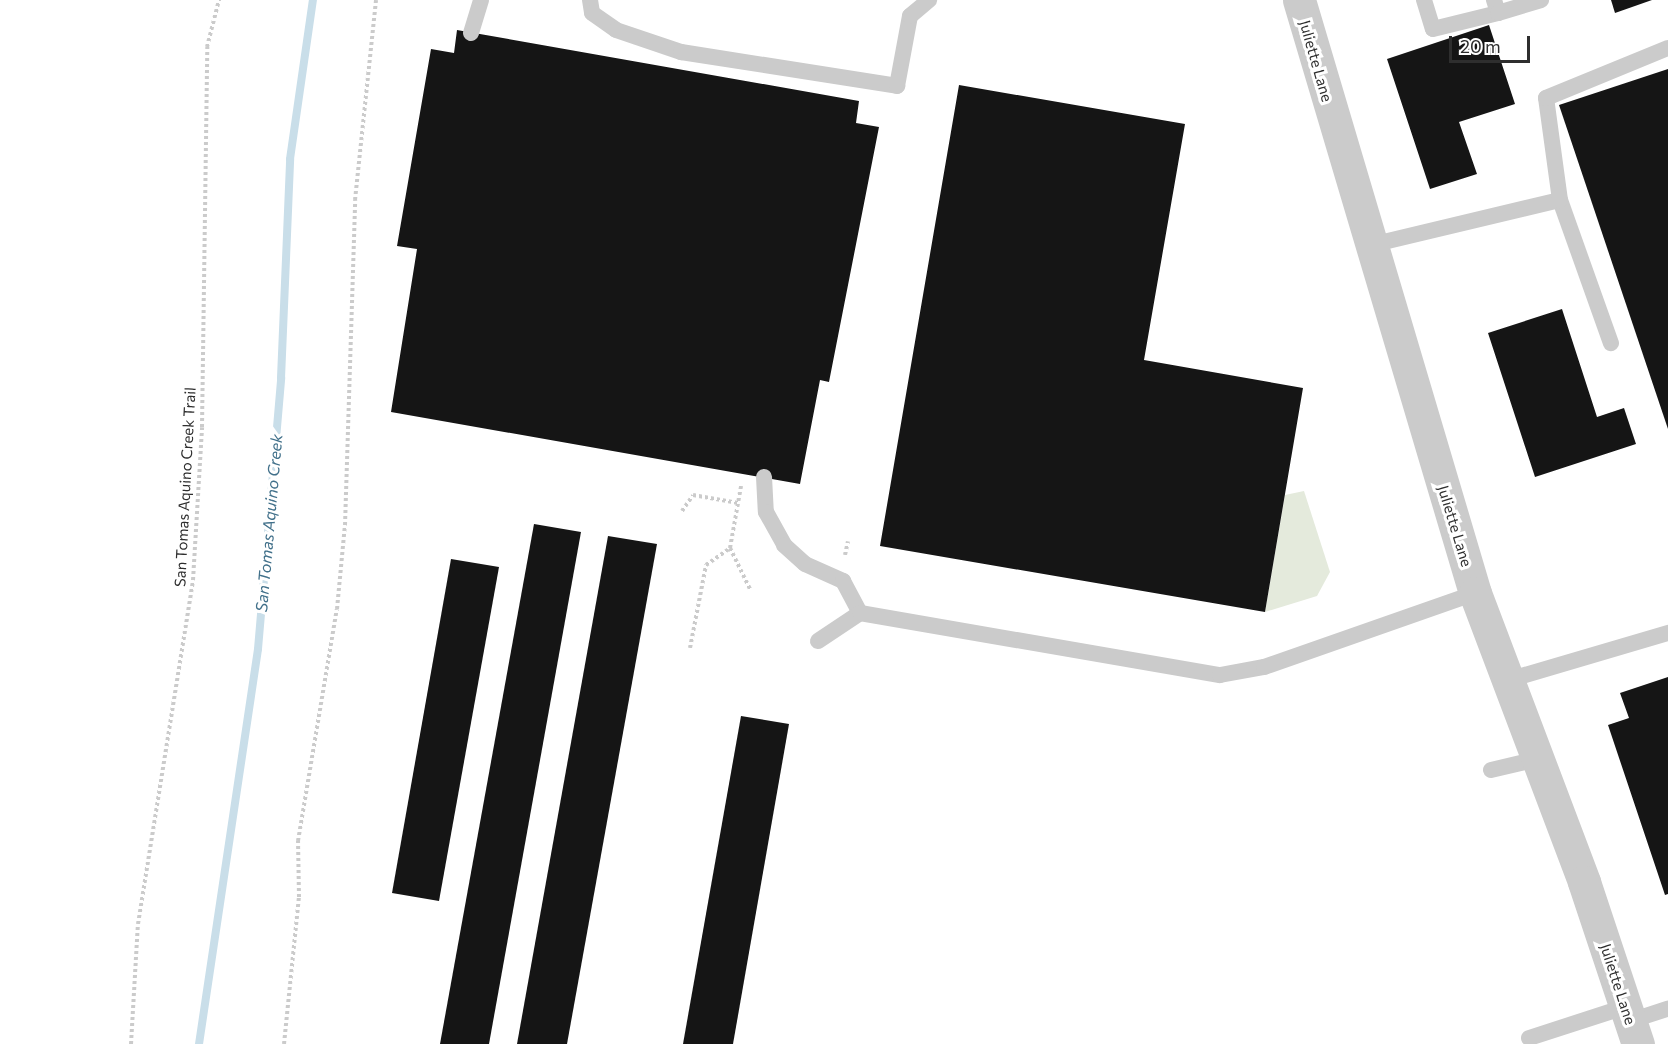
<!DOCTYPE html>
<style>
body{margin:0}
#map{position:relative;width:1668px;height:1044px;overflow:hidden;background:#fff;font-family:Commissioner,sans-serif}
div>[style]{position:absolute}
.green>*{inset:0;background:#e4eadc}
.stream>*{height:8px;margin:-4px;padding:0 4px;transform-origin:4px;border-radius:4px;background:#c9dee9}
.building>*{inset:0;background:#151515}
.path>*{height:4px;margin-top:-2px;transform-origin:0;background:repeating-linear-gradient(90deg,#cbcbcb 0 3px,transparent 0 6px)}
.service>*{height:16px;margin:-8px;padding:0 8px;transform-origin:8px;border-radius:8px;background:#cbcbcb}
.tertiary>*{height:33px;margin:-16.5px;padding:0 16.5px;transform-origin:16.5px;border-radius:16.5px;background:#cbcbcb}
span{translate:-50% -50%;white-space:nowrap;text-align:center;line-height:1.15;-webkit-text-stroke:6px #fff;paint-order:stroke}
.street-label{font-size:15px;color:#2e2e2e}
.water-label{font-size:16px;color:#41708a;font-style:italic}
.scale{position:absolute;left:1449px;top:36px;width:81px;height:27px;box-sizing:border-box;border:3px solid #2e2e2e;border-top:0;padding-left:8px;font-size:18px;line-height:21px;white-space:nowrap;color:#2e2e2e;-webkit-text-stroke:4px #fff;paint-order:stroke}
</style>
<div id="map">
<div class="green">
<div style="clip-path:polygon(1304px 491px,1330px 572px,1317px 596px,1265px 612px,1285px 495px)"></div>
</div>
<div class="stream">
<div style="left:199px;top:1044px;width:399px;rotate:-81.5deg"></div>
<div style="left:258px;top:649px;width:272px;rotate:-85.1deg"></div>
<div style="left:281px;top:378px;width:219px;rotate:-87.6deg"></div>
<div style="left:290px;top:159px;width:161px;rotate:-81.8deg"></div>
</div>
<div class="building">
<div style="clip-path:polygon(1611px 0,1652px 0,1615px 13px)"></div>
<div style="clip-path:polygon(1489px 25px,1515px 104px,1459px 122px,1477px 174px,1430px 189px,1387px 59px)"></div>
<div style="clip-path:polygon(457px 30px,859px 101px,856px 123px,879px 127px,829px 382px,820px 380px,800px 484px,391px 412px,417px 249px,397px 246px,431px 49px,454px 53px)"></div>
<div style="clip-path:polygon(1668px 69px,1668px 429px,1559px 105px)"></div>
<div style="clip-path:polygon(959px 85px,1185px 124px,1144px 360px,1303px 388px,1265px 612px,880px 546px)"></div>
<div style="clip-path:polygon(1562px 309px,1597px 417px,1624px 408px,1636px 444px,1535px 477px,1488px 333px)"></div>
<div style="clip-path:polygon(534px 524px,581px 532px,489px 1044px,440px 1044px)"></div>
<div style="clip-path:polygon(608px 536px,657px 544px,567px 1044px,517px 1044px)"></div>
<div style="clip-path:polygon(451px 559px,499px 567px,439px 901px,392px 893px)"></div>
<div style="clip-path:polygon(1668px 677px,1668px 894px,1665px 895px,1608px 725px,1629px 718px,1620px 693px)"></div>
<div style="clip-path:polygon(741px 716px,789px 724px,733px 1044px,683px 1044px)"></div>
</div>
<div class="path">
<div style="left:682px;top:511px;width:19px;rotate:-55deg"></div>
<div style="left:693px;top:495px;width:46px;rotate:10.1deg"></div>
<div style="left:730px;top:548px;width:46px;rotate:64deg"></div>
<div style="left:845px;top:555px;width:14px;rotate:-78deg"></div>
<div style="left:690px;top:648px;width:85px;rotate:-79.1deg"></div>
<div style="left:706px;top:565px;width:29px;rotate:-35deg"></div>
<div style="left:730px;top:548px;width:63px;rotate:-79.9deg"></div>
<div style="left:131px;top:1044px;width:120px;rotate:-86.7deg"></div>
<div style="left:138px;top:924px;width:348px;rotate:-80.9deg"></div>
<div style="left:193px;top:580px;width:153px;rotate:-86.6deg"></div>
<div style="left:202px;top:427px;width:380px;rotate:-89.2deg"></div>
<div style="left:207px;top:47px;width:49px;rotate:-75.7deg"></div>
<div style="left:284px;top:1044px;width:148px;rotate:-84.2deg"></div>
<div style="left:299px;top:897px;width:56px;rotate:-91deg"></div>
<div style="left:298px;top:841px;width:235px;rotate:-80.5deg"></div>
<div style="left:337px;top:609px;width:84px;rotate:-84.6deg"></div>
<div style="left:345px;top:525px;width:325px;rotate:-88.2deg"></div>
<div style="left:355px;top:200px;width:201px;rotate:-84deg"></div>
</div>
<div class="service">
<div style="left:590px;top:0;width:13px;rotate:81deg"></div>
<div style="left:592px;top:13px;width:29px;rotate:35deg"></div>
<div style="left:616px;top:30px;width:69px;rotate:18.7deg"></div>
<div style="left:681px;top:52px;width:219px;rotate:8.9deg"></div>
<div style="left:897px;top:86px;width:71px;rotate:-79.5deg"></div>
<div style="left:910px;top:16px;width:25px;rotate:-40deg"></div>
<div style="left:1424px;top:0;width:30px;rotate:73deg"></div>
<div style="left:1433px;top:29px;width:67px;rotate:-13.8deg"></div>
<div style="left:1498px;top:13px;width:14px;rotate:-107deg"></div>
<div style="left:1498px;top:13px;width:45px;rotate:-16.8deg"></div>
<div style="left:471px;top:33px;width:34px;rotate:-73deg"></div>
<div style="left:1560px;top:200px;width:152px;rotate:70.4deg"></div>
<div style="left:1371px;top:245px;width:194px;rotate:-13.4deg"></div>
<div style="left:1560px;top:200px;width:103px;rotate:-97.8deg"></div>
<div style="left:1546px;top:98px;width:132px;rotate:-22.3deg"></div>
<div style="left:764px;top:477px;width:35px;rotate:87deg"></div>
<div style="left:766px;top:512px;width:38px;rotate:61deg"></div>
<div style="left:784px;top:545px;width:28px;rotate:42deg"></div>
<div style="left:805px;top:564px;width:42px;rotate:24.1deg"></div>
<div style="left:843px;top:581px;width:36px;rotate:62deg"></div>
<div style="left:818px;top:641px;width:50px;rotate:-33.7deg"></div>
<div style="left:860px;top:613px;width:365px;rotate:9.8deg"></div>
<div style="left:1220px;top:675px;width:45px;rotate:-10.3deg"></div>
<div style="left:1264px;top:667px;width:224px;rotate:-19.3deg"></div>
<div style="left:1508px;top:680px;width:167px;rotate:-16.4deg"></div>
<div style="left:1491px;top:770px;width:48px;rotate:-13.2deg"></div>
<div style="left:1630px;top:1021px;width:40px;rotate:-18deg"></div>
<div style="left:1529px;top:1038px;width:101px;rotate:-17.9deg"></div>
</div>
<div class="tertiary">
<div style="left:1299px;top:0;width:619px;rotate:73.47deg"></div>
<div style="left:1475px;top:593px;width:309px;rotate:69.3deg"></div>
<div style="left:1584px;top:882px;width:171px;rotate:71.6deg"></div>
</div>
<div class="street-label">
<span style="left:1316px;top:61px;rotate:74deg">Juliette Lane</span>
<span style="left:185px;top:487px;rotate:-87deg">San Tomas Aquino Creek Trail</span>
<span style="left:1455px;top:526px;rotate:73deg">Juliette Lane</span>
<span style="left:1618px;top:984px;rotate:72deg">Juliette Lane</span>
</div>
<div class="water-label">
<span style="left:269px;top:523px;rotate:-85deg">San Tomas Aquino Creek</span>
</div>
<div class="scale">20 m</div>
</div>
